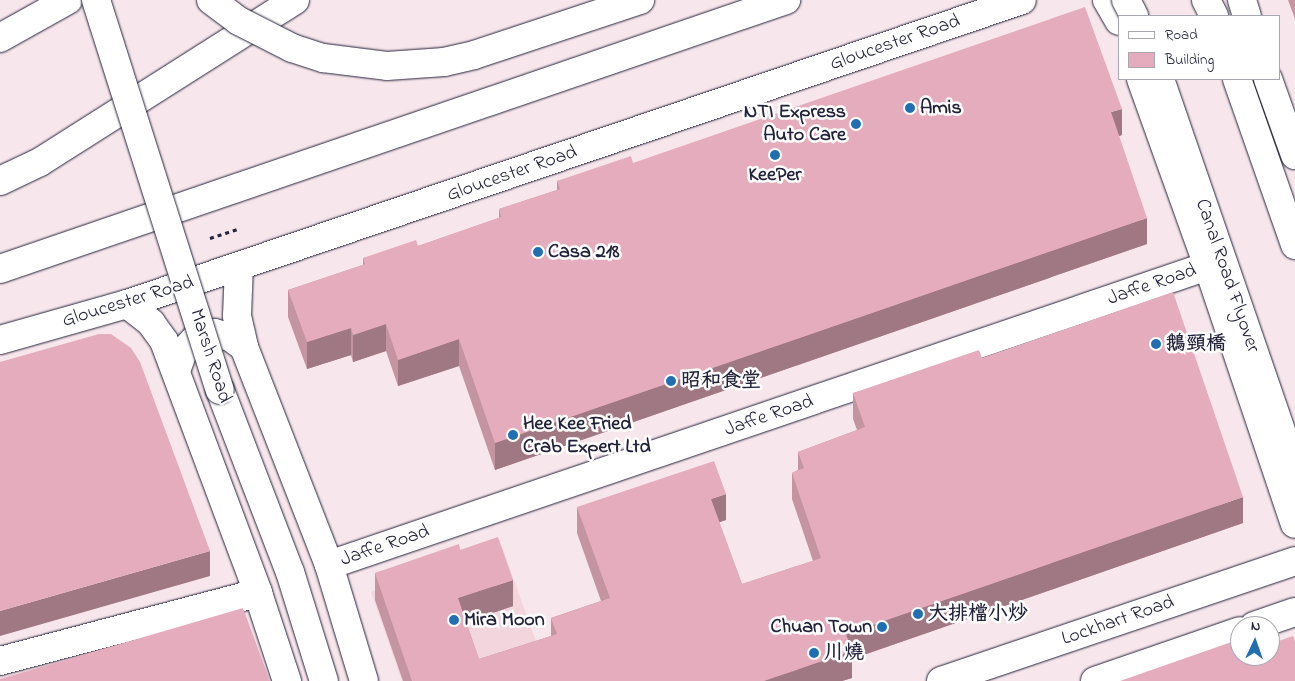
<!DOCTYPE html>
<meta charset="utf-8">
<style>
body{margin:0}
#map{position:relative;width:1295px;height:681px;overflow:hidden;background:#f7e6eb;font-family:"Indie Flower","LXGW WenKai TC",sans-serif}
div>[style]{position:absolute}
.built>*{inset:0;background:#f2d5dd}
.roads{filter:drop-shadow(0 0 1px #22223b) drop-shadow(0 0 1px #22223b)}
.street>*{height:28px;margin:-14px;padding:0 14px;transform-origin:14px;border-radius:14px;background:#fff}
.secondary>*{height:28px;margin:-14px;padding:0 14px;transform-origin:14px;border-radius:14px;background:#fff}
.highway>*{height:28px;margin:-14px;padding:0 14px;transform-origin:14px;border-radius:14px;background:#fff}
.path-bridge>*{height:3px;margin-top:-1.5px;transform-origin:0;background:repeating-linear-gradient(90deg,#22223b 0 4px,transparent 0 8px)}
.bridges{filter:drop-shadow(0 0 1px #22223b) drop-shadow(0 0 1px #22223b)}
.secondary-bridge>*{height:28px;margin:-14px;padding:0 14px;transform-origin:14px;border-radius:14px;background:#fff}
.highway-bridge>*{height:28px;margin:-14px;padding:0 14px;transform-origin:14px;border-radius:14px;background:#fff}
.wall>*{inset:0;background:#c594a3}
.shaded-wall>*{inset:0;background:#a07884}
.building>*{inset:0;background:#e5acbd}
.dots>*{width:14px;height:14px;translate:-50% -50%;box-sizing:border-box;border:2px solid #fff;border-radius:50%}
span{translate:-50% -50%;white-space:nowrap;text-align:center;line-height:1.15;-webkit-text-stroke:5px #fff;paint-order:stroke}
.street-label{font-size:20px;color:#22223b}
.poi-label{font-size:20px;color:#22223b;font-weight:700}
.left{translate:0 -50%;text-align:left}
.right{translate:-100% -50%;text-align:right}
.legend{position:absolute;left:1118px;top:15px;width:162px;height:65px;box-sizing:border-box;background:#fff;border:1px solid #a7a7b1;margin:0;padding:6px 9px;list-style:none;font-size:15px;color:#22223b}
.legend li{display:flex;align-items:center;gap:10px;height:25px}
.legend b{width:25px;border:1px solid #a7a7b1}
.north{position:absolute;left:1230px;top:616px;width:50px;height:50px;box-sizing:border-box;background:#fff;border:1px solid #a7a7b1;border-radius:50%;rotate:3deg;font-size:14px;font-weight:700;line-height:20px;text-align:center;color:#22223b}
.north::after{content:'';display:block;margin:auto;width:18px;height:22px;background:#1f6fb2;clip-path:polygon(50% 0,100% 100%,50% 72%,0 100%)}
</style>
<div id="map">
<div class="built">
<div style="clip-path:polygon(502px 547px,538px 647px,439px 681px,402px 681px,371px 592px)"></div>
</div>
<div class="roads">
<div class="street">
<div style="left:1107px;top:0;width:24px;rotate:60deg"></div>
<div style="left:1242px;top:0;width:17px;rotate:73deg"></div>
<div style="left:1141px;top:79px;width:199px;rotate:70.3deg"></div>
<div style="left:1208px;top:266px;width:272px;rotate:71.4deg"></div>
<div style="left:1268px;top:79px;width:81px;rotate:70.4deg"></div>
<div style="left:329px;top:565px;width:928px;rotate:-18.79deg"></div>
<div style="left:0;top:661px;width:267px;rotate:-14.8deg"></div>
</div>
<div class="secondary">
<div style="left:239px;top:266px;width:50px;rotate:92.3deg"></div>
<div style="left:237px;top:316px;width:32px;rotate:77deg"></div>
<div style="left:244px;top:347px;width:234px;rotate:68.7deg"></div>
<div style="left:329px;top:565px;width:121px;rotate:73.2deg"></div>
<div style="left:127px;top:304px;width:31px;rotate:38deg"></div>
<div style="left:151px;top:323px;width:22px;rotate:54deg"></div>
<div style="left:164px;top:341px;width:269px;rotate:69.5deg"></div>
<div style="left:258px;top:593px;width:93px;rotate:71.8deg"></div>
<div style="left:0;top:340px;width:132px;rotate:-15.8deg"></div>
<div style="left:127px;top:304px;width:945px;rotate:-18.76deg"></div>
<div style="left:176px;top:371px;width:20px;rotate:-70deg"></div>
<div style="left:183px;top:352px;width:19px;rotate:-47deg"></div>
<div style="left:196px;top:338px;width:19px;rotate:-16deg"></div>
<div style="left:214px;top:333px;width:16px;rotate:14deg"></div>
<div style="left:230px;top:337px;width:17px;rotate:36deg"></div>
<div style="left:220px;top:390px;width:195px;rotate:69deg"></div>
<div style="left:290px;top:572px;width:114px;rotate:72.7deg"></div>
<div style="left:1254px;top:626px;width:43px;rotate:-18.9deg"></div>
<div style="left:941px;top:681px;width:374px;rotate:-18.7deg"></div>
<div style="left:1095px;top:681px;width:153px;rotate:-19deg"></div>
</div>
<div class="highway">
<div style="left:1206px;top:0;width:18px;rotate:63deg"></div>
<div style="left:0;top:38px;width:78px;rotate:-29.2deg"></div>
<div style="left:1160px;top:79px;width:416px;rotate:71deg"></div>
<div style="left:1237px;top:79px;width:176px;rotate:70.7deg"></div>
<div style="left:0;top:181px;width:44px;rotate:-25.4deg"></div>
<div style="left:40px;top:162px;width:302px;rotate:-32.4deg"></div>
<div style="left:0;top:269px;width:831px;rotate:-18.89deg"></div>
</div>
</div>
<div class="path-bridge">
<div style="left:210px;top:238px;width:29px;rotate:-18deg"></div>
</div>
<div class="bridges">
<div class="secondary-bridge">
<div style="left:96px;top:0;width:409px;rotate:72.4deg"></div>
</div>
<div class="highway-bridge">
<div style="left:211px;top:0;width:35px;rotate:37deg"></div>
<div style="left:239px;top:21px;width:59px;rotate:27deg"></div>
<div style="left:292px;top:48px;width:33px;rotate:18deg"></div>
<div style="left:323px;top:58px;width:64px;rotate:7.1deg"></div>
<div style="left:387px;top:66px;width:57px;rotate:-4deg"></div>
<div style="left:444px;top:62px;width:31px;rotate:-13deg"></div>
<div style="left:474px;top:55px;width:175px;rotate:-18.3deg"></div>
<div style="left:1126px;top:0;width:18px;rotate:63deg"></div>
</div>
</div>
<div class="wall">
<div style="clip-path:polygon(1288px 0,1295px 0,1295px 19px)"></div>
<div style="clip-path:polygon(1122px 135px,1119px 136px,1147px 244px,495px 470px,459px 366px,398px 386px,386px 351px,353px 362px,351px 355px,307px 369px,288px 317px,288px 290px,363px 265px,363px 258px,418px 246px,499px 218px,499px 209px,557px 190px,557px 181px,633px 163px)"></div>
<div style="clip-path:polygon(982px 358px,1243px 523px,852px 659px,852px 678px,842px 681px,403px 681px,375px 600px,375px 573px,460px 550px,513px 606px,466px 622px,479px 659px,551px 636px,551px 618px,601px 601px,577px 533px,577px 507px,726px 520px,719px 522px,742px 584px,813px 561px,792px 499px,792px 473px,798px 470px,798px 452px,857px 430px,853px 419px,853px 393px)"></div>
</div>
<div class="shaded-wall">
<div style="clip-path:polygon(1122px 109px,1122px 135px,1111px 139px,1111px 112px)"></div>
<div style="clip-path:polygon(1147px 218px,1147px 244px,495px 470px,495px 443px)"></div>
<div style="clip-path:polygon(386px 324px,386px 351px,353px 362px,353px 335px)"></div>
<div style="clip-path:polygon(351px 328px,351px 355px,307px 369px,307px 342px)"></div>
<div style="clip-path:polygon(459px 339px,459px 366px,398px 386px,398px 360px)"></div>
<div style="clip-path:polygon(726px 494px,726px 520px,711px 525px,711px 499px)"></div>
<div style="clip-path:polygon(1243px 497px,1243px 523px,852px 659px,852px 678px,842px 681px,764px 681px,846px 634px)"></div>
<div style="clip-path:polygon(210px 551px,210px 576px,0 636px,0 611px)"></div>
<div style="clip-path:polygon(513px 580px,513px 606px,458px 625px,458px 598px)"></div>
</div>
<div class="building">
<div style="clip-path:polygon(1085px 7px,1122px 109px,1111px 112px,1147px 218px,495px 443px,459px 339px,398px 360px,386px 324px,353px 335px,351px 328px,307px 342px,288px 290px,365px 264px,363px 258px,416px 240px,418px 246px,501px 217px,499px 209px,560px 189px,557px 181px,631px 156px,633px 163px)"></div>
<div style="clip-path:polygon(1173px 292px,1243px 497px,846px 634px,852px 651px,764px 681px,412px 681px,375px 573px,459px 544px,460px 550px,498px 537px,513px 580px,458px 598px,479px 659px,514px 648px,557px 634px,551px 618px,610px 598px,577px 507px,714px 461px,726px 494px,711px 499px,742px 584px,821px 558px,792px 473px,804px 468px,798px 452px,865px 427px,853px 393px,979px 350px,982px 358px)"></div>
<div style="clip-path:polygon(99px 334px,111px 334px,131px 348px,140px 362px,210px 551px,0 611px,0 362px)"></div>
<div style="clip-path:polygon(243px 608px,270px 681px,0 681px,0 679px)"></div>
<div style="clip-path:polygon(1293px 636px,1295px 641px,1295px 681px,1120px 681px,1240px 639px,1240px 656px,1270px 656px,1270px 644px)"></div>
</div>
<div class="dots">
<div style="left:910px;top:108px;background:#1f6fb2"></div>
<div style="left:856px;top:124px;background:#1f6fb2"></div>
<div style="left:775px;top:155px;background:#1f6fb2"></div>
<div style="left:538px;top:252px;background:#1f6fb2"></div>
<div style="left:1156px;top:344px;background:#1f6fb2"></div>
<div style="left:671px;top:381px;background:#1f6fb2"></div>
<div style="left:513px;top:435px;background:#1f6fb2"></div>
<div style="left:918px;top:614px;background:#1f6fb2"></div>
<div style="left:454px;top:620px;background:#1f6fb2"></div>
<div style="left:882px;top:627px;background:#1f6fb2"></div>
<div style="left:814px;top:653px;background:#1f6fb2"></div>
</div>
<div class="street-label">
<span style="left:895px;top:43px;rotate:-19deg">Gloucester Road</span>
<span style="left:512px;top:174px;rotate:-19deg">Gloucester Road</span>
<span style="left:1227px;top:276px;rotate:71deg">Canal Road Flyover</span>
<span style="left:1152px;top:285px;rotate:-19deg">Jaffe Road</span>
<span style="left:128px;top:302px;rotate:-17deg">Gloucester Road</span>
<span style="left:210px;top:356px;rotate:72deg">Marsh Road</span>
<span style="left:769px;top:416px;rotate:-19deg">Jaffe Road</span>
<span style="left:385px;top:546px;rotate:-19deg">Jaffe Road</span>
<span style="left:1118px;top:621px;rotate:-19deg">Lockhart Road</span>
</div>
<div class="poi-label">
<span class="left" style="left:920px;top:108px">Amis</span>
<span class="right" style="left:846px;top:124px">NTI Express<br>Auto Care</span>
<span style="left:775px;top:175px">KeePer</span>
<span class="left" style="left:548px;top:252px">Casa 218</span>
<span class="left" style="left:1166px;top:344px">鵝頸橋</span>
<span class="left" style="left:681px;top:381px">昭和食堂</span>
<span class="left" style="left:523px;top:436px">Hee Kee Fried<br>Crab Expert Ltd</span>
<span class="left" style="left:928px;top:614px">大排檔小炒</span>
<span class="left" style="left:464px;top:620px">Mira Moon</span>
<span class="right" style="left:872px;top:627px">Chuan Town</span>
<span class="left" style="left:824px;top:653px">川燒</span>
</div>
<ul class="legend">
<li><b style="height:6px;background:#fff"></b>Road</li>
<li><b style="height:14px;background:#e5acbd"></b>Building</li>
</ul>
<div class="north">N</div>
</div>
